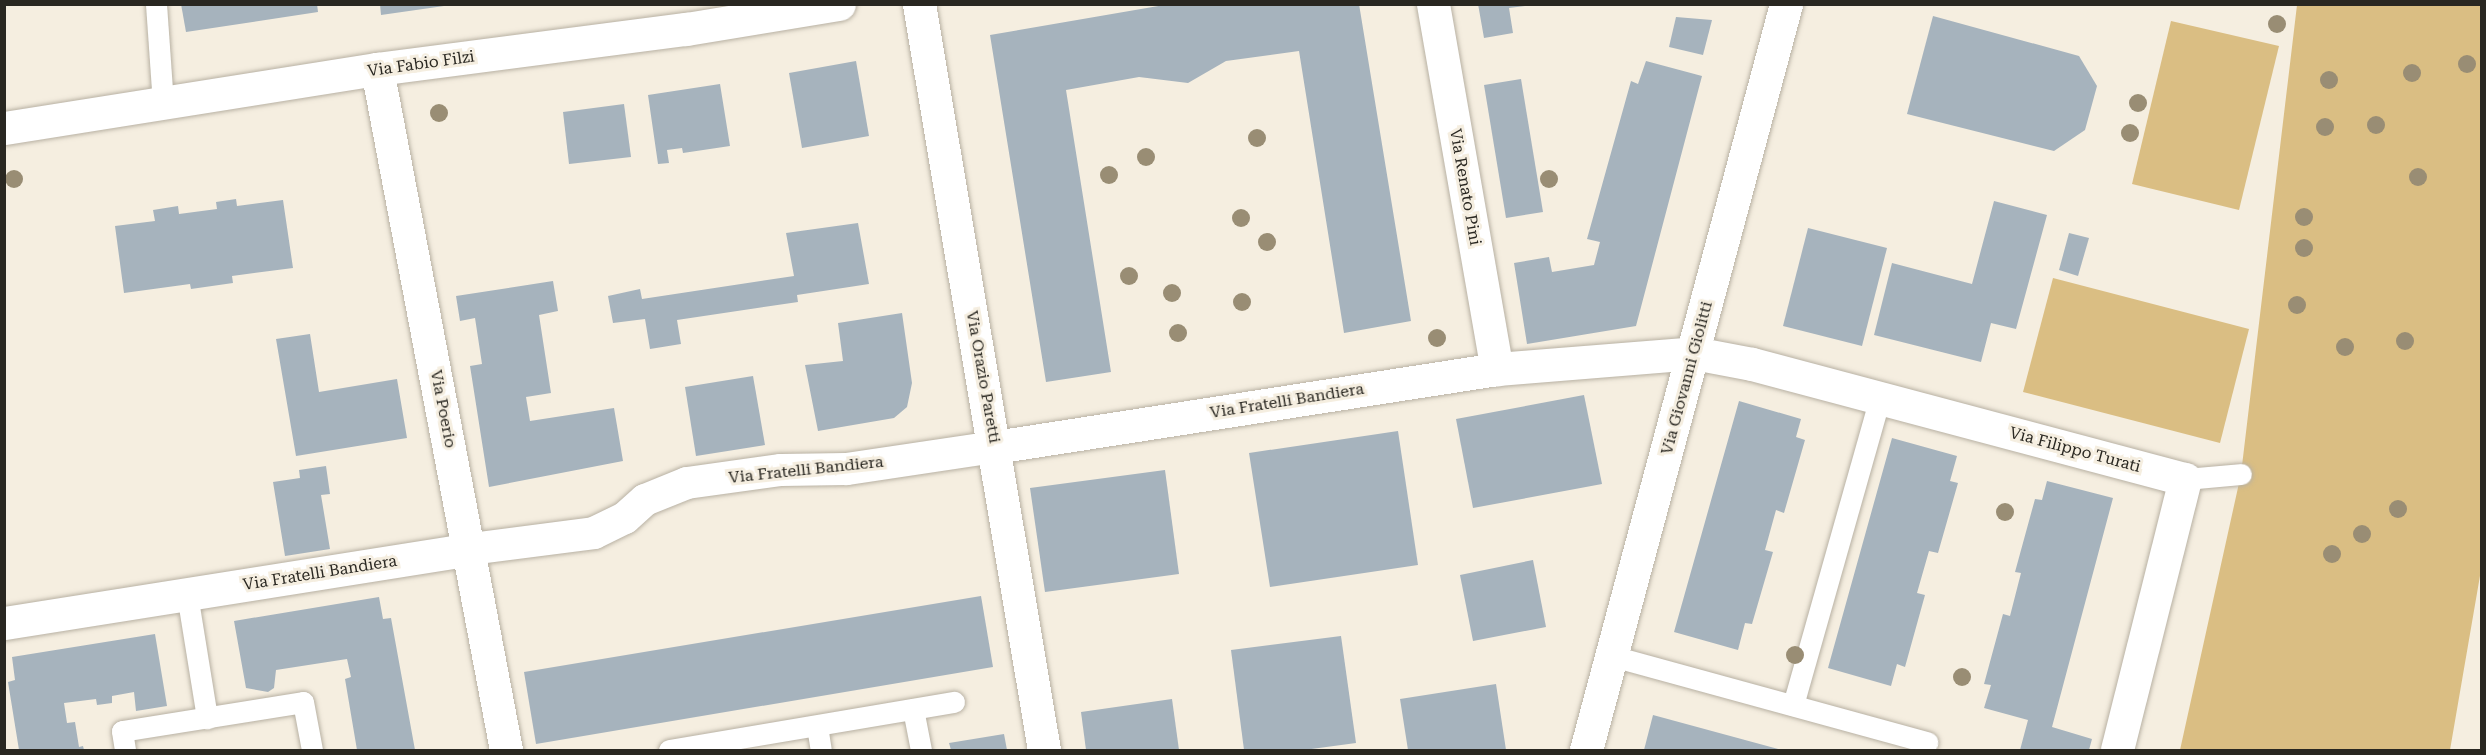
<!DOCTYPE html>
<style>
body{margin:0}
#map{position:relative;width:2486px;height:755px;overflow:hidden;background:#f5eee0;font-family:"Roboto Serif",serif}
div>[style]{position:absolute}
.green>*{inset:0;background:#dabe83}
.building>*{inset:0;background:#a6b3bd}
.roads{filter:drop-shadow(0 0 2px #b8b1a3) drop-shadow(0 0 2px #b8b1a3)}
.service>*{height:21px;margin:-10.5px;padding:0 10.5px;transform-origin:10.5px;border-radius:10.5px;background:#fff}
.pedestrian>*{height:32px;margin:-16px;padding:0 16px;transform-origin:16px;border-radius:16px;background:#fff}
.minor>*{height:33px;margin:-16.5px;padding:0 16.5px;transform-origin:16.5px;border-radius:16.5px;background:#fff}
.trees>*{width:18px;height:18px;margin:-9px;border-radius:50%;background:#998d74}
span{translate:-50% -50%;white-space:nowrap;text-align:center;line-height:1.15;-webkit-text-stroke:6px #f5eee0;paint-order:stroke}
.street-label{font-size:16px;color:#292721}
.frame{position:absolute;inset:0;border:6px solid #292721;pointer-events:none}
</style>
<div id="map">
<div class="green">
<div style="clip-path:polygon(2297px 5px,2481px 5px,2481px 570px,2450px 750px,2180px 750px,2241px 474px)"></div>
<div style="clip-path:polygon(2171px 21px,2279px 46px,2239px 210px,2132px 184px)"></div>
<div style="clip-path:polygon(2053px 278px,2249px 329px,2220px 443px,2023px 392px)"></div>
</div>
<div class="building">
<div style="clip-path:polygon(181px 4px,317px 4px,318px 12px,186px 32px)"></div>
<div style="clip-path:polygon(380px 4px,444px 4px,444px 6px,381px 15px)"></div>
<div style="clip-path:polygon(1170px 4px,1359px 4px,1411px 321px,1344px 333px,1299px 51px,1226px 61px,1188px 83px,1139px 77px,1066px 90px,1111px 372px,1046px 382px,990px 35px)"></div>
<div style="clip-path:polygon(1478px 4px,1525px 4px,1525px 6px,1509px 8px,1513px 33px,1484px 38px)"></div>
<div style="clip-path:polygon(1933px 16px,2079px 56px,2097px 86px,2085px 130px,2054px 151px,1907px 114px)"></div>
<div style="clip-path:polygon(1676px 17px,1712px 20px,1703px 55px,1669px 47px)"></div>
<div style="clip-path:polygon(856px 61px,869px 136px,802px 148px,789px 73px)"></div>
<div style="clip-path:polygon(1646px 61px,1702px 76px,1636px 326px,1527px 344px,1514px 263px,1549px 257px,1552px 272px,1594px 265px,1600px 242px,1587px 239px,1631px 81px,1638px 84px)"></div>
<div style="clip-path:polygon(1521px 79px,1543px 212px,1506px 218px,1484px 85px)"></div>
<div style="clip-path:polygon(720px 84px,730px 146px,683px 153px,682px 148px,667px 150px,669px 163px,658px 164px,648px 95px)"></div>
<div style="clip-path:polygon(624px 104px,631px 157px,569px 164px,563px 112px)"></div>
<div style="clip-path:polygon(236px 199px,237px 206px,283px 200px,293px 268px,232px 276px,233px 283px,191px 289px,190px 284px,124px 293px,115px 226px,155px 221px,153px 210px,178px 206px,179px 214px,217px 209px,216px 202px)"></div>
<div style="clip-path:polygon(1994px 201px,2047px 215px,2016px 329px,1991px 323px,1981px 362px,1874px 335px,1892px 263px,1972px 284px)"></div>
<div style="clip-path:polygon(858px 223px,869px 284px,797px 295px,798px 302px,677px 320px,681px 344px,650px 349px,645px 319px,613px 323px,608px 296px,640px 289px,642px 299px,794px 276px,786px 233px)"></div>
<div style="clip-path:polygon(1808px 228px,1887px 248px,1862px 346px,1783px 326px)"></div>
<div style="clip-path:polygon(2069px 233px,2089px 238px,2078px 276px,2059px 270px)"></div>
<div style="clip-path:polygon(553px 281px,558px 311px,539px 315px,551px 393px,526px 397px,530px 421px,614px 408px,623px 461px,489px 487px,470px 366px,482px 364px,475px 318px,460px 321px,456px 296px)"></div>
<div style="clip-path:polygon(902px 313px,912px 383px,907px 407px,894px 418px,818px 431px,805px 365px,843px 361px,838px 323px)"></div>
<div style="clip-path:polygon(310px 334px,319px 392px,397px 379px,407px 438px,296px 456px,276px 339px)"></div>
<div style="clip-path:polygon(753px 376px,765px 445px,696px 456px,685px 387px)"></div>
<div style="clip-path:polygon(1584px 395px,1602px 484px,1473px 508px,1456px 419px)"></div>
<div style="clip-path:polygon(1739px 401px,1801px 419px,1796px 437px,1805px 440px,1784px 513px,1776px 510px,1765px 550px,1773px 552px,1752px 624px,1745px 623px,1738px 650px,1674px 632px)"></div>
<div style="clip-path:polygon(1398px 431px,1418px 565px,1270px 587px,1249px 453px)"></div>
<div style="clip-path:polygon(1892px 438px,1957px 456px,1950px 481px,1958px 483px,1938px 553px,1929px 551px,1917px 593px,1925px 595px,1905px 667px,1897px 664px,1891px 686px,1828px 668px)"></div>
<div style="clip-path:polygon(326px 466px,330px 494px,321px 495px,330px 549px,285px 556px,273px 482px,300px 478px,299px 470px)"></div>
<div style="clip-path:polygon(1165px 470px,1179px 574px,1045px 592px,1030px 488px)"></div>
<div style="clip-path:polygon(2047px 481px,2113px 498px,2052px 727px,2092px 739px,2089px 750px,2020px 750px,2028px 720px,1984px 708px,1991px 685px,1984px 684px,2003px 614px,2010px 616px,2021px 573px,2015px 572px,2035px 499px,2042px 500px)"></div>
<div style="clip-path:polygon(1533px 560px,1546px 627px,1473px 641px,1460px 575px)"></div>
<div style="clip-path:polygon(981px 596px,993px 667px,536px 744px,524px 672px)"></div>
<div style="clip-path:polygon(379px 597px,383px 619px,391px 618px,415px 750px,357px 750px,345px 679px,351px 677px,347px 659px,276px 670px,274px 688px,268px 692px,246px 688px,234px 621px)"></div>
<div style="clip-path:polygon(155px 634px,167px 706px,136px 711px,134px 692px,112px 696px,112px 703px,97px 705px,96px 699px,64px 703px,67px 723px,75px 722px,79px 747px,83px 746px,84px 750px,19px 750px,8px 682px,15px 680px,12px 657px)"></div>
<div style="clip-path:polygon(1341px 636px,1356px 743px,1304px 750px,1244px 750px,1231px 650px)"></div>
<div style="clip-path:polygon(1496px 684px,1506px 750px,1408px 750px,1400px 699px)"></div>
<div style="clip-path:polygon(1172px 699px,1179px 750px,1086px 750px,1081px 712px)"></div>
<div style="clip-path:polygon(1653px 715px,1782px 750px,1644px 750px)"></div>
<div style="clip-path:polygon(1004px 734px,1007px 750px,951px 750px,949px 743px)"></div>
</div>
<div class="roads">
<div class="service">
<div style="left:156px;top:4px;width:100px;rotate:86deg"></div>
<div style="left:2185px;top:479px;width:56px;rotate:-5.1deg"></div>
<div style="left:187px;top:594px;width:126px;rotate:80.8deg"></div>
<div style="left:1612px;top:656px;width:327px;rotate:15.3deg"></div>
<div style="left:1793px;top:705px;width:319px;rotate:-74.2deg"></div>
<div style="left:913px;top:709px;width:42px;rotate:79deg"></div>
<div style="left:817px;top:726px;width:24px;rotate:81deg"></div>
<div style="left:125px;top:750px;width:19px;rotate:-99deg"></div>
<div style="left:122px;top:731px;width:183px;rotate:-9.1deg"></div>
<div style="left:303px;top:702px;width:49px;rotate:79.4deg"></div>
<div style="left:669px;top:750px;width:289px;rotate:-9.6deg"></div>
</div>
<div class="pedestrian">
<div style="left:471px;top:549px;width:124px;rotate:-7.4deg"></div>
<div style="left:594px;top:533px;width:34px;rotate:-26deg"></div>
<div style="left:625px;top:518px;width:27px;rotate:-42deg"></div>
<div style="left:645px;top:500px;width:45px;rotate:-22deg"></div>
<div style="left:687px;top:483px;width:95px;rotate:-7.9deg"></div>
<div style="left:781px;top:470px;width:66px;rotate:-0.9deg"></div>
<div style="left:847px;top:469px;width:150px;rotate:-8.5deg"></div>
</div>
<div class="minor">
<div style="left:919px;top:4px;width:756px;rotate:80.49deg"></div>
<div style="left:1433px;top:4px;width:371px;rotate:80.1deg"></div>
<div style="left:377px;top:69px;width:693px;rotate:79.27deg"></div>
<div style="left:4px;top:128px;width:378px;rotate:-9deg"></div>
<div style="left:377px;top:69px;width:312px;rotate:-7.4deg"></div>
<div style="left:686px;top:29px;width:155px;rotate:-9.3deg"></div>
<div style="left:995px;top:447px;width:508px;rotate:-8.83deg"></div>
<div style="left:1497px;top:369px;width:198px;rotate:-4.6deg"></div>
<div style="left:1694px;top:353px;width:59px;rotate:10.7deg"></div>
<div style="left:1752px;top:364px;width:448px;rotate:14.9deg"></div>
<div style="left:2185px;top:479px;width:279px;rotate:104.1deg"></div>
<div style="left:4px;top:623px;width:473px;rotate:-9deg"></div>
<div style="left:1586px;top:750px;width:772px;rotate:-74.99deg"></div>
</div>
</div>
<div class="trees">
<div style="left:2277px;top:24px"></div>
<div style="left:2467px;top:64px"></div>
<div style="left:2412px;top:73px"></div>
<div style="left:2329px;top:80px"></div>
<div style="left:2138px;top:103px"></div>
<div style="left:439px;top:113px"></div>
<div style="left:2376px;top:125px"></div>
<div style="left:2325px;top:127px"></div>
<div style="left:2130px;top:133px"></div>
<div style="left:1257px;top:138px"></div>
<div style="left:1146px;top:157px"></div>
<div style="left:1109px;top:175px"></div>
<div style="left:2418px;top:177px"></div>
<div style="left:14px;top:179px"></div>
<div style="left:1549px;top:179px"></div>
<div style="left:2304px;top:217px"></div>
<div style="left:1241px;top:218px"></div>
<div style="left:1267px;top:242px"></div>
<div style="left:2304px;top:248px"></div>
<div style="left:1129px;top:276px"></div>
<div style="left:1172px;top:293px"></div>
<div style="left:1242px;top:302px"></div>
<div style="left:2297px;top:305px"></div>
<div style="left:1178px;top:333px"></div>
<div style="left:1437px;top:338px"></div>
<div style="left:2405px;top:341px"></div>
<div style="left:2345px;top:347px"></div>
<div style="left:2398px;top:509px"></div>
<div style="left:2005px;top:512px"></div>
<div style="left:2362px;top:534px"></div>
<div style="left:2332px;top:554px"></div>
<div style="left:1795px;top:655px"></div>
<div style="left:1962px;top:677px"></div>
</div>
<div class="street-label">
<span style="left:421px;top:64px;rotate:-8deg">Via Fabio Filzi</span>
<span style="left:1465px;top:187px;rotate:80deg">Via Renato Pini</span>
<span style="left:983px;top:377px;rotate:80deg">Via Orazio Paretti</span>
<span style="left:1687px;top:378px;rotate:-75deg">Via Giovanni Giolitti</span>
<span style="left:1287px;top:401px;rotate:-9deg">Via Fratelli Bandiera</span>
<span style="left:443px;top:409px;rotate:79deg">Via Poerio</span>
<span style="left:2075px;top:450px;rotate:15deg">Via Filippo Turati</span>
<span style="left:806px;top:470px;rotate:-6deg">Via Fratelli Bandiera</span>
<span style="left:320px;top:573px;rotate:-9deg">Via Fratelli Bandiera</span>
</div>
<div class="frame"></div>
</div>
